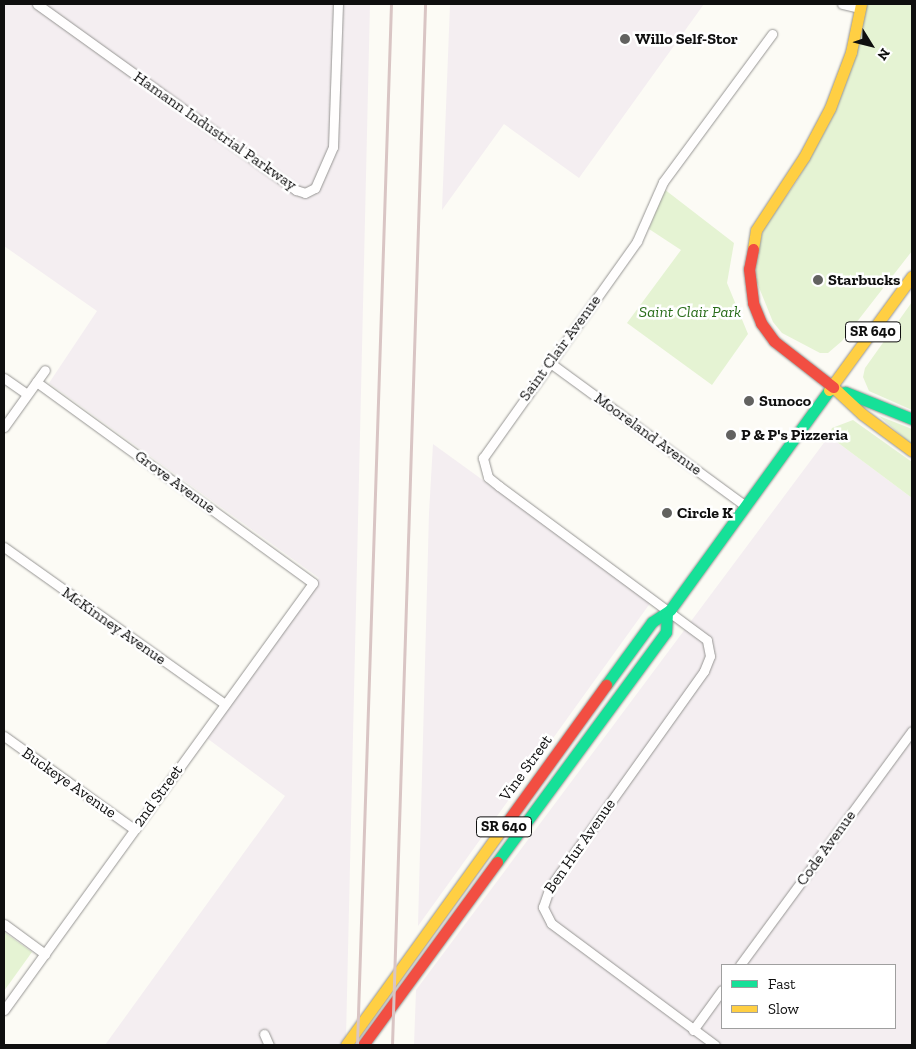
<!DOCTYPE html>
<style>
body{margin:0}
#map{position:relative;width:916px;height:1049px;overflow:hidden;background:#fcfbf5;font-family:"Zilla Slab",serif}
div>[style]{position:absolute}
.industrial>*{inset:0;background:#f4eef1}
.green>*{inset:0;background:#e5f3d3}
.roads{filter:drop-shadow(0 0 1px #969593) drop-shadow(0 0 1px #969593)}
.street>*{height:9px;margin:-4.5px;padding:0 4.5px;transform-origin:4.5px;border-radius:4.5px;background:#fffefe}
.fast>*{height:11px;margin:-5.5px;padding:0 5.5px;transform-origin:5.5px;border-radius:5.5px;background:#16e098}
.slow>*{height:11px;margin:-5.5px;padding:0 5.5px;transform-origin:5.5px;border-radius:5.5px;background:#ffcf43}
.jam>*{height:11px;margin:-5.5px;padding:0 5.5px;transform-origin:5.5px;border-radius:5.5px;background:#f24e42}
.rail>*{height:3px;margin:-1.5px;padding:0 1.5px;transform-origin:1.5px;border-radius:1.5px;background:#d9c5c4}
.dots>*{width:14px;height:14px;translate:-50% -50%;box-sizing:border-box;border:2px solid #fff;border-radius:50%}
span{translate:-50% -50%;white-space:nowrap;text-align:center;line-height:1.15;-webkit-text-stroke:5px #fff;paint-order:stroke}
.shield-label span{padding:1px 4px;background:#fff;border:1px solid;border-radius:4px;-webkit-text-stroke-width:0}
.shield-label{font-size:15px;color:#0f0f0f;font-weight:700}
.poi-label{font-size:16px;color:#0f0f0f;font-weight:700}
.left{translate:0 -50%;text-align:left}
.street-label{font-size:16px;color:#0f0f0f}
.park-label{font-size:16px;color:#296d1a;font-style:italic}
.frame{position:absolute;inset:0;border:5px solid #0f0f0f;pointer-events:none}
.legend{position:absolute;left:721px;top:964px;width:175px;height:65px;box-sizing:border-box;background:#fff;border:1px solid #9f9f9f;margin:0;padding:6px 9px;list-style:none;font-size:15px;color:#0f0f0f}
.legend li{display:flex;align-items:center;gap:10px;height:25px}
.legend b{width:25px;border:1px solid #9f9f9f}
.north{position:absolute;left:846px;top:20px;width:50px;height:50px;-webkit-text-stroke:4px #fff;paint-order:stroke;rotate:126deg;font-size:14px;font-weight:700;line-height:20px;text-align:center;color:#0f0f0f}
.north::after{content:'';display:block;margin:auto;width:18px;height:22px;background:#0f0f0f;clip-path:polygon(50% 0,100% 100%,50% 72%,0 100%)}
</style>
<div id="map">
<div class="industrial">
<div style="clip-path:polygon(4px 4px,370px 4px,346px 1038px,341px 1045px,105px 1045px,285px 796px,204px 736px,319px 578px,49px 383px,97px 311px,4px 246px)"></div>
<div style="clip-path:polygon(450px 4px,704px 4px,579px 178px,504px 124px,442px 210px)"></div>
<div style="clip-path:polygon(evenodd,829px 436px,912px 498px,912px 1045px,414px 1045px,416px 990px,829px 436px,722px 965px,895px 965px,895px 1028px,722px 1028px,722px 965px)"></div>
<div style="clip-path:polygon(433px 444px,651px 602px,418px 926px,429px 513px)"></div>
</div>
<div class="green">
<div style="clip-path:polygon(867px 4px,912px 4px,912px 251px,842px 341px,828px 353px,820px 353px,782px 333px,773px 322px,756px 280px,756px 255px,764px 228px,797px 181px,830px 122px,848px 78px)"></div>
<div style="clip-path:polygon(664px 189px,734px 243px,727px 283px,748px 334px,712px 385px,627px 323px,681px 250px,649px 229px)"></div>
<div style="clip-path:polygon(912px 302px,912px 410px,869px 391px,863px 377px,865px 368px)"></div>
<div style="clip-path:polygon(879px 416px,912px 429px,912px 445px)"></div>
<div style="clip-path:polygon(853px 420px,912px 462px,912px 498px,829px 436px,832px 428px)"></div>
<div style="clip-path:polygon(4px 932px,32px 952px,4px 991px)"></div>
</div>
<div class="roads">
<div class="street">
<div style="left:37px;top:4px;width:319px;rotate:35.7deg"></div>
<div style="left:296px;top:190px;width:9px;rotate:18deg"></div>
<div style="left:305px;top:193px;width:11px;rotate:-27deg"></div>
<div style="left:315px;top:188px;width:45px;rotate:-66.3deg"></div>
<div style="left:333px;top:147px;width:143px;rotate:-88deg"></div>
<div style="left:842px;top:4px;width:18px;rotate:13deg"></div>
<div style="left:549px;top:362px;width:244px;rotate:36.2deg"></div>
<div style="left:4px;top:378px;width:28px;rotate:35deg"></div>
<div style="left:4px;top:427px;width:70px;rotate:-54.3deg"></div>
<div style="left:4px;top:547px;width:271px;rotate:35.4deg"></div>
<div style="left:4px;top:736px;width:160px;rotate:35.6deg"></div>
<div style="left:4px;top:924px;width:51px;rotate:36.2deg"></div>
<div style="left:740px;top:965px;width:290px;rotate:-53.7deg"></div>
<div style="left:4px;top:1010px;width:527px;rotate:-54.11deg"></div>
<div style="left:313px;top:583px;width:342px;rotate:-144deg"></div>
<div style="left:693px;top:1030px;width:49px;rotate:-54.1deg"></div>
<div style="left:264px;top:1034px;width:12px;rotate:66deg"></div>
<div style="left:715px;top:1045px;width:204px;rotate:-143.4deg"></div>
<div style="left:551px;top:923px;width:18px;rotate:-117deg"></div>
<div style="left:543px;top:907px;width:21px;rotate:-71deg"></div>
<div style="left:550px;top:887px;width:265px;rotate:-54.5deg"></div>
<div style="left:704px;top:671px;width:16px;rotate:-68deg"></div>
<div style="left:710px;top:656px;width:16px;rotate:-101deg"></div>
<div style="left:707px;top:640px;width:259px;rotate:-143.5deg"></div>
<div style="left:499px;top:486px;width:14px;rotate:-141deg"></div>
<div style="left:488px;top:477px;width:20px;rotate:-105deg"></div>
<div style="left:483px;top:458px;width:266px;rotate:-54.6deg"></div>
<div style="left:637px;top:241px;width:64px;rotate:-66.2deg"></div>
<div style="left:663px;top:182px;width:184px;rotate:-53.6deg"></div>
</div>
<div class="fast">
<div style="left:845px;top:392px;width:72px;rotate:21.9deg"></div>
<div style="left:606px;top:685px;width:78px;rotate:-53.9deg"></div>
<div style="left:652px;top:622px;width:22px;rotate:-34deg"></div>
<div style="left:670px;top:610px;width:271px;rotate:-54.1deg"></div>
<div style="left:497px;top:862px;width:285px;rotate:-53.7deg"></div>
<div style="left:666px;top:632px;width:18px;rotate:-87deg"></div>
</div>
<div class="slow">
<div style="left:753px;top:249px;width:19px;rotate:-81deg"></div>
<div style="left:756px;top:230px;width:87px;rotate:-56.7deg"></div>
<div style="left:804px;top:157px;width:55px;rotate:-62deg"></div>
<div style="left:830px;top:108px;width:60px;rotate:-69.4deg"></div>
<div style="left:851px;top:52px;width:49px;rotate:-78.2deg"></div>
<div style="left:833px;top:387px;width:40px;rotate:43deg"></div>
<div style="left:862px;top:414px;width:62px;rotate:36.5deg"></div>
<div style="left:829px;top:390px;width:141px;rotate:-53.9deg"></div>
<div style="left:346px;top:1045px;width:266px;rotate:-54.2deg"></div>
</div>
<div class="jam">
<div style="left:753px;top:249px;width:20px;rotate:101deg"></div>
<div style="left:749px;top:269px;width:34px;rotate:83deg"></div>
<div style="left:753px;top:303px;width:22px;rotate:68deg"></div>
<div style="left:761px;top:323px;width:22px;rotate:54deg"></div>
<div style="left:774px;top:341px;width:75px;rotate:37.9deg"></div>
<div style="left:502px;top:829px;width:178px;rotate:-54.2deg"></div>
<div style="left:363px;top:1045px;width:227px;rotate:-53.8deg"></div>
</div>
</div>
<div class="rail">
<div style="left:357px;top:1045px;width:1042px;rotate:-88.13deg"></div>
<div style="left:392px;top:1045px;width:1042px;rotate:-88.18deg"></div>
</div>
<div class="dots">
<div style="left:625px;top:39px;background:#626260"></div>
<div style="left:818px;top:280px;background:#626260"></div>
<div style="left:749px;top:401px;background:#626260"></div>
<div style="left:731px;top:435px;background:#626260"></div>
<div style="left:667px;top:513px;background:#626260"></div>
</div>
<div class="shield-label">
<span style="left:873px;top:332px">SR 640</span>
<span style="left:504px;top:827px">SR 640</span>
</div>
<div class="poi-label">
<span class="left" style="left:635px;top:39px">Willo Self-Stor</span>
<span class="left" style="left:828px;top:280px">Starbucks</span>
<span class="left" style="left:759px;top:401px">Sunoco</span>
<span class="left" style="left:741px;top:435px">P &amp; P's Pizzeria</span>
<span class="left" style="left:677px;top:513px">Circle K</span>
</div>
<div class="street-label">
<span style="left:215px;top:131px;rotate:35deg">Hamann Industrial Parkway</span>
<span style="left:560px;top:348px;rotate:-54deg">Saint Clair Avenue</span>
<span style="left:648px;top:434px;rotate:36deg">Mooreland Avenue</span>
<span style="left:175px;top:482px;rotate:36deg">Grove Avenue</span>
<span style="left:114px;top:626px;rotate:35deg">McKinney Avenue</span>
<span style="left:526px;top:768px;rotate:-54deg">Vine Street</span>
<span style="left:69px;top:783px;rotate:35deg">Buckeye Avenue</span>
<span style="left:158px;top:796px;rotate:-54deg">2nd Street</span>
<span style="left:580px;top:846px;rotate:-55deg">Ben Hur Avenue</span>
<span style="left:826px;top:848px;rotate:-54deg">Code Avenue</span>
</div>
<div class="park-label">
<span style="left:690px;top:312px">Saint Clair Park</span>
</div>
<div class="frame"></div>
<ul class="legend">
<li><b style="height:6px;background:#16e098"></b>Fast</li>
<li><b style="height:6px;background:#ffcf43"></b>Slow</li>
</ul>
<div class="north">N</div>
</div>
